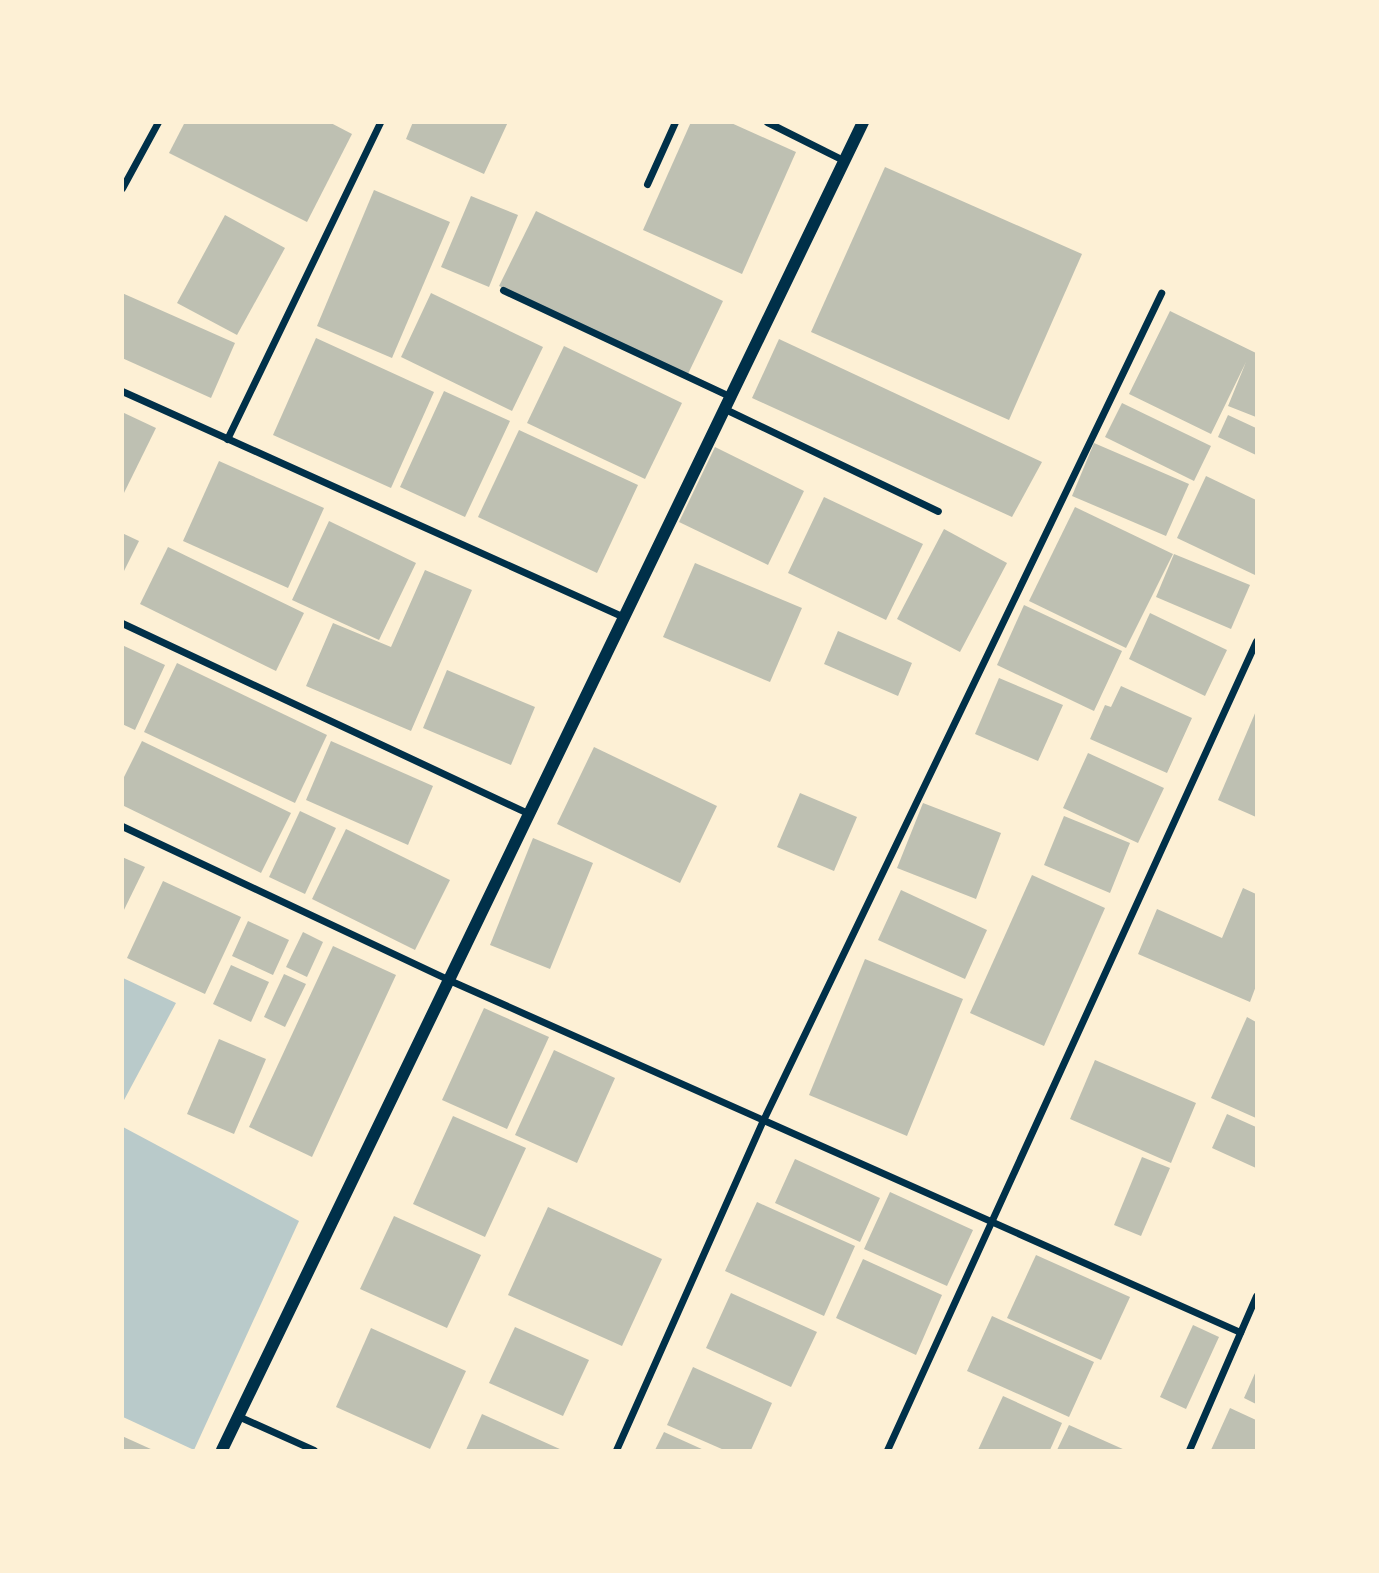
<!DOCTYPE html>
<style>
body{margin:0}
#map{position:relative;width:1379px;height:1573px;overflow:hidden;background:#fdf0d5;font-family:"Public Sans",sans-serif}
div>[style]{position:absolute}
.green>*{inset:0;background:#b9caca}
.building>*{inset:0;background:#bec0b2}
.minor>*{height:7px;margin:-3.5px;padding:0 3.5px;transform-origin:3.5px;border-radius:3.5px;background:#003049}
.tertiary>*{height:12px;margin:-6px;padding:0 6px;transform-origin:6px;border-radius:6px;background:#003049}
span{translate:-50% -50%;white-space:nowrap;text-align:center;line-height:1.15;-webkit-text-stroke:5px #fdf0d5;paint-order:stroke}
.frame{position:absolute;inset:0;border:124px solid #fdf0d5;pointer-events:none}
</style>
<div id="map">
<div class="green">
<div style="clip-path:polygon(123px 978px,176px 1003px,123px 1102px)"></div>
<div style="clip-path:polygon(123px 1127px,299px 1221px,194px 1450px,123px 1417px)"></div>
</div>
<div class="building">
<div style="clip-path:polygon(185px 122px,329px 122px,352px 134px,307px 222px,169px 153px)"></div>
<div style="clip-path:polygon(413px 122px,508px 122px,484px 174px,406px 139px)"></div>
<div style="clip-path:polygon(691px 122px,729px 122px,796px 152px,742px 274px,643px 230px)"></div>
<div style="clip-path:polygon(885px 167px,1082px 254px,1009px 420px,811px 332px)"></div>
<div style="clip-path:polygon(374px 190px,450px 222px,392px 358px,317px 326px)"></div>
<div style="clip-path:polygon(471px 196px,518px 215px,489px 287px,441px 267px)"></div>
<div style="clip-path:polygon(536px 211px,723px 301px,687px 376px,499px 286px)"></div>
<div style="clip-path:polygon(225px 215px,285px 248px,237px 335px,177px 303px)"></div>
<div style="clip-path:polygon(122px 293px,235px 343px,211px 398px,122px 358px)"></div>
<div style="clip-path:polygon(431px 293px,543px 347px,512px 411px,401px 357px)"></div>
<div style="clip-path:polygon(1170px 311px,1256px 353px,1256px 417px,1228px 406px,1246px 362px,1211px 434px,1129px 394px)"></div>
<div style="clip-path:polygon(316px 338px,434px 392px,391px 488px,273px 435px)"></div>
<div style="clip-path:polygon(779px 339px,1042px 462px,1012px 517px,752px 398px)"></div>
<div style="clip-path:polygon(564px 346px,682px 403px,645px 479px,527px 423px)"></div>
<div style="clip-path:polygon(444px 391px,510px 421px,465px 517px,400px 487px)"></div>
<div style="clip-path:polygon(1122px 403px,1211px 446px,1194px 481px,1105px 437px)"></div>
<div style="clip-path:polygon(122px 412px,156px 428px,122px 497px)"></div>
<div style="clip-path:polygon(1228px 415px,1256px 428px,1256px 455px,1218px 437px)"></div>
<div style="clip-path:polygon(519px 430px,638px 485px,597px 573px,478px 517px)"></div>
<div style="clip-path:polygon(1094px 443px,1189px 484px,1166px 536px,1072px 496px)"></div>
<div style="clip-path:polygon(715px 447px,804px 491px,768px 565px,679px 522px)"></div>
<div style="clip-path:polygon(219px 461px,324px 508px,288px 588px,183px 541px)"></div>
<div style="clip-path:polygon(1206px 476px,1256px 500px,1255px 575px,1177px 538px)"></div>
<div style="clip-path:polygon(824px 497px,923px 544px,886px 620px,788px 573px)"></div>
<div style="clip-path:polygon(1075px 507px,1173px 554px,1126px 648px,1029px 601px)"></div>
<div style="clip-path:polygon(329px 521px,416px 563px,379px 640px,292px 600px)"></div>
<div style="clip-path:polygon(944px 529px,1007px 563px,960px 652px,897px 619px)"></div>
<div style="clip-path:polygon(122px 533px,139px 541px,122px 575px)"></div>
<div style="clip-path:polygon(168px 547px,304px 613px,276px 671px,140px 604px)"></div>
<div style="clip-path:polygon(1174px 554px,1250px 585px,1231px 629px,1156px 597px)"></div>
<div style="clip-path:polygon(695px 563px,802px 608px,770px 682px,663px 637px)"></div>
<div style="clip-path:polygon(425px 570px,472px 590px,411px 731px,306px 686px,333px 623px,391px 647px)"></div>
<div style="clip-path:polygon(1024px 605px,1122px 651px,1094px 711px,997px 665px)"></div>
<div style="clip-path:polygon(1150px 613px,1227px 650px,1205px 696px,1129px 659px)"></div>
<div style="clip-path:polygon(838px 631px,912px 663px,898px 696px,824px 664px)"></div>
<div style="clip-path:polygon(122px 645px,165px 665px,135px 730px,122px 724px)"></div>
<div style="clip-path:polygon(177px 663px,327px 735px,295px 803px,144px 732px)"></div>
<div style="clip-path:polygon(447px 670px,535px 707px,511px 765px,423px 728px)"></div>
<div style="clip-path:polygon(999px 678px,1063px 705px,1038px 761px,975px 734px)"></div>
<div style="clip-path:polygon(1121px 686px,1192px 718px,1167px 773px,1090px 739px,1105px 705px,1111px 707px)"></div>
<div style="clip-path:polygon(1256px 711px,1256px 817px,1218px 800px)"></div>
<div style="clip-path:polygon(142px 741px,291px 813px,261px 873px,122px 805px,122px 781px)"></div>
<div style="clip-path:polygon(331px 741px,433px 786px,408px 845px,306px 800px)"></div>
<div style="clip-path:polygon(594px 747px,717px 806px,680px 883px,557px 824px)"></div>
<div style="clip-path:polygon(1088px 753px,1164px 788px,1138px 843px,1063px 808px)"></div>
<div style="clip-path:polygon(800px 793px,857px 817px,834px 871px,777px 847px)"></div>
<div style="clip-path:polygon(923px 803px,1001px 833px,976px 899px,897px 868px)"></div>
<div style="clip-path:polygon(300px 811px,336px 828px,305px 894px,269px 877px)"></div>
<div style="clip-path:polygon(1064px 816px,1130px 843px,1110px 893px,1044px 865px)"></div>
<div style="clip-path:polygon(346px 829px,450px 880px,415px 950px,312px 899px)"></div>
<div style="clip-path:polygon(533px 838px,593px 863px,550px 969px,490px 945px)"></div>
<div style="clip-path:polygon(122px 857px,145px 867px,122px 914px)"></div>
<div style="clip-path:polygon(1032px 875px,1105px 908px,1044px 1046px,970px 1013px)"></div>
<div style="clip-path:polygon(163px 881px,241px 917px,205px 994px,127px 958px)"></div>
<div style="clip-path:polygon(1243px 888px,1256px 894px,1256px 986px,1250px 1002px,1138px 954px,1157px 909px,1222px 938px)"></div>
<div style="clip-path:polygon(901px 890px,987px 930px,965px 979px,878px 940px)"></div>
<div style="clip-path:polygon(248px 921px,289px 940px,273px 975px,232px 956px)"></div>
<div style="clip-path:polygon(303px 932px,323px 942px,307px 977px,286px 967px)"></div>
<div style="clip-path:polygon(333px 946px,396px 975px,312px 1157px,249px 1127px)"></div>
<div style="clip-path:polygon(865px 959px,963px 999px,907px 1136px,809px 1095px)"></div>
<div style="clip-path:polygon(231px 965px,269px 982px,251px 1022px,213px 1004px)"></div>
<div style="clip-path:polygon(284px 974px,306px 984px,285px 1027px,264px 1017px)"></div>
<div style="clip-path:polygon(484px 1008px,549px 1037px,507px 1129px,442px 1100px)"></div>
<div style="clip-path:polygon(1247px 1017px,1256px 1022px,1256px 1118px,1211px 1098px)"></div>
<div style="clip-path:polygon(219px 1039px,266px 1059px,234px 1134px,187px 1114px)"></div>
<div style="clip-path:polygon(554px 1050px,615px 1078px,577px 1163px,515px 1135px)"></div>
<div style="clip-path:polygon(1095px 1060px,1196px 1103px,1171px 1163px,1070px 1119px)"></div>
<div style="clip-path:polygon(1227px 1114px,1256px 1127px,1256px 1168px,1212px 1148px)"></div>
<div style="clip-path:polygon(453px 1116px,526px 1148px,485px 1237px,413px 1204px)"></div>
<div style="clip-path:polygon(1142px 1157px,1170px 1168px,1141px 1236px,1114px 1225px)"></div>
<div style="clip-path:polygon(795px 1159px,880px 1198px,860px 1242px,775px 1203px)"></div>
<div style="clip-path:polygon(890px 1192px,973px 1230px,947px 1286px,864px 1249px)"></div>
<div style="clip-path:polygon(757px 1202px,855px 1246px,824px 1316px,725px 1271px)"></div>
<div style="clip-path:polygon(548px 1207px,662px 1259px,622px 1346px,508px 1295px)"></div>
<div style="clip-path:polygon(394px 1216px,481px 1255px,447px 1328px,360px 1289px)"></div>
<div style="clip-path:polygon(1036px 1255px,1130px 1297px,1101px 1360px,1007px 1318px)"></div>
<div style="clip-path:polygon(863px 1259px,942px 1295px,916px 1355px,836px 1318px)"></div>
<div style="clip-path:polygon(731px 1293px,817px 1332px,791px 1387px,706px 1348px)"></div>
<div style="clip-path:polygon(992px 1316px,1094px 1362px,1069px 1417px,967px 1371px)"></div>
<div style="clip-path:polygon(1193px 1325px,1219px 1337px,1186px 1409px,1160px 1397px)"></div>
<div style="clip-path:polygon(515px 1327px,589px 1360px,563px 1416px,489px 1383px)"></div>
<div style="clip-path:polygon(371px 1328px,466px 1371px,430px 1449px,336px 1407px)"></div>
<div style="clip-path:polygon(693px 1367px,772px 1403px,751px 1450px,724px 1450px,667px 1425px)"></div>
<div style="clip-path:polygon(1256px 1371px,1256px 1404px,1244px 1398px)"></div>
<div style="clip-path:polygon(1003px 1396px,1062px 1423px,1050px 1450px,978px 1450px)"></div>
<div style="clip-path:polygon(1230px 1408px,1256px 1420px,1256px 1450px,1211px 1450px)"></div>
<div style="clip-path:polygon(482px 1414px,562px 1450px,466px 1450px)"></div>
<div style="clip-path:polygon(1069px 1425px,1125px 1450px,1057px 1450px)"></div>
<div style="clip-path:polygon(664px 1432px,704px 1450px,655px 1450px)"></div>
<div style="clip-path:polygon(122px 1436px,153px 1450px,122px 1450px)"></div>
</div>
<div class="minor">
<div style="left:767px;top:122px;width:87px;rotate:26.6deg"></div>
<div style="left:647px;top:184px;width:68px;rotate:-65.7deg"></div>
<div style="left:122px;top:188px;width:75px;rotate:-61.4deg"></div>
<div style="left:503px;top:290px;width:252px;rotate:25.1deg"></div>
<div style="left:122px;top:391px;width:551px;rotate:24.24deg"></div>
<div style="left:725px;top:409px;width:236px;rotate:25.6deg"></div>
<div style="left:227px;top:439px;width:352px;rotate:-64.2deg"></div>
<div style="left:122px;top:623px;width:450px;rotate:25.1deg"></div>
<div style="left:122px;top:826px;width:361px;rotate:25.2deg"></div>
<div style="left:449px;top:980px;width:866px;rotate:23.99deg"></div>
<div style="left:238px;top:1416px;width:83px;rotate:24.1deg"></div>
<div style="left:616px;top:1450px;width:363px;rotate:-66deg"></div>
<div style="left:764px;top:1118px;width:916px;rotate:-64.3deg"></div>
<div style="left:887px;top:1450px;width:889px;rotate:-65.48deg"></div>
<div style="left:1189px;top:1450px;width:168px;rotate:-66.5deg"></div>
</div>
<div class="tertiary">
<div style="left:222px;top:1450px;width:1475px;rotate:-64.23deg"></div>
</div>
<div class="frame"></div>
</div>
